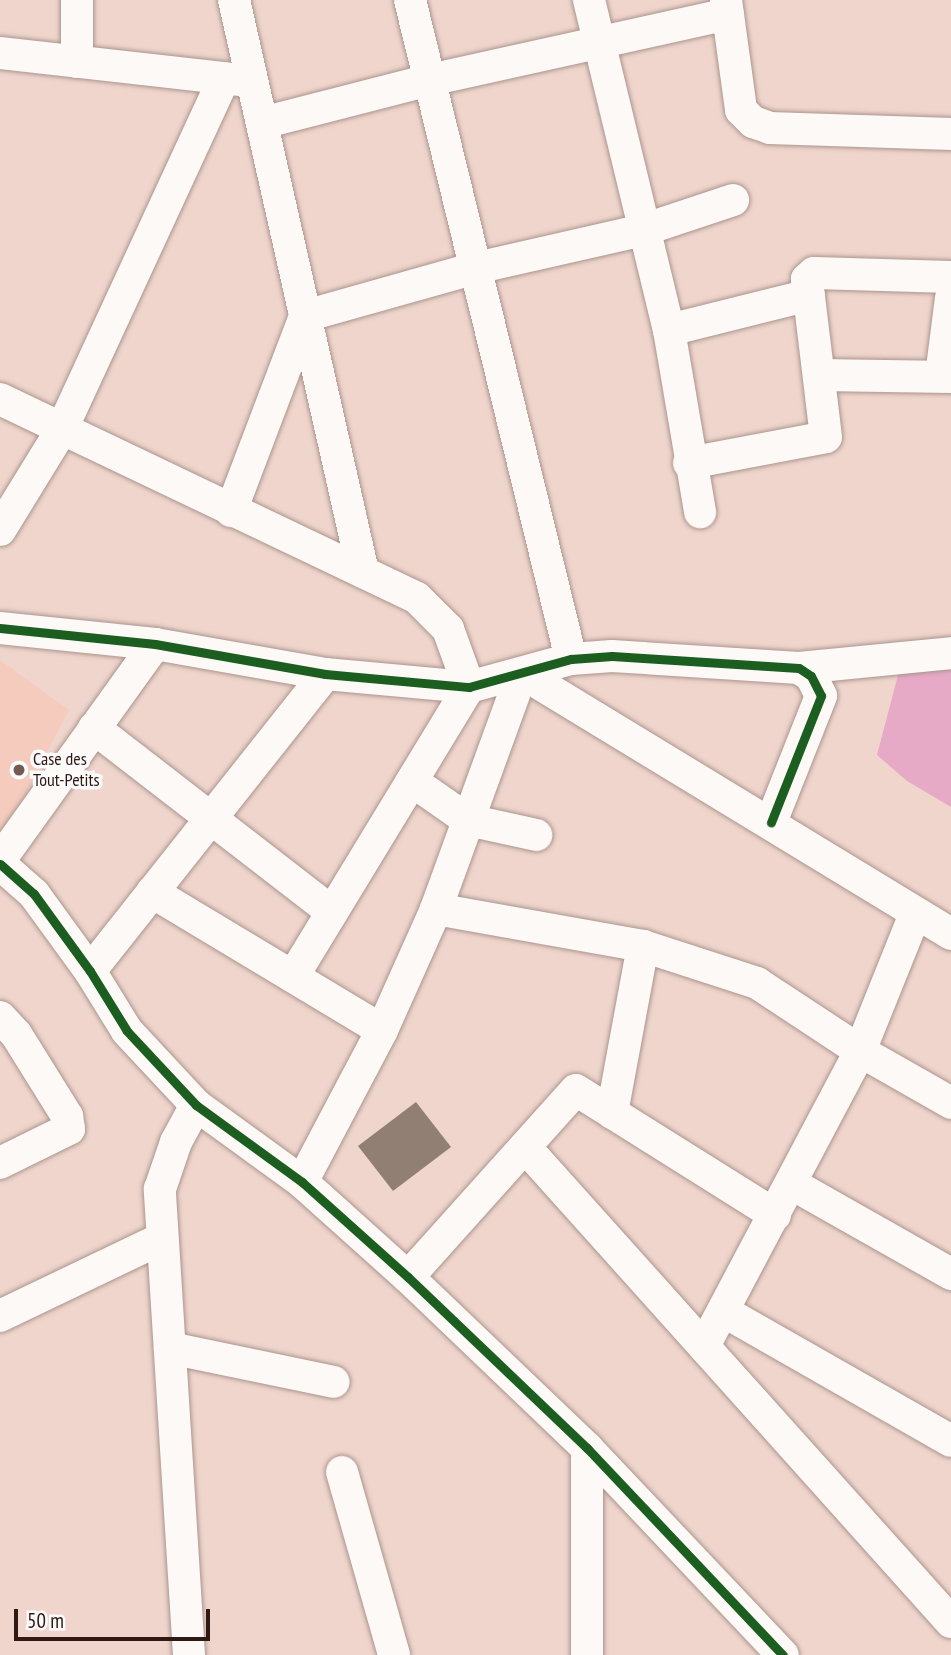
<!DOCTYPE html>
<style>
body{margin:0}
#map{position:relative;width:951px;height:1655px;overflow:hidden;background:#efd5cc;font-family:"PT Sans Narrow",sans-serif}
div>[style]{position:absolute}
.built>*{inset:0;background:#f4cbbd}
.green>*{inset:0;background:#e6aac7}
.building>*{inset:0;background:#927f74}
.roads{filter:drop-shadow(0 0 2px #ab958e) drop-shadow(0 0 2px #ab958e)}
.street>*{height:32px;margin:-16px;padding:0 16px;transform-origin:16px;border-radius:16px;background:#fdf9f7}
.cycleway>*{height:9px;margin:-4.5px;padding:0 4.5px;transform-origin:4.5px;border-radius:4.5px;background:#1b5e20}
.dots>*{width:19px;height:19px;translate:-50% -50%;box-sizing:border-box;border:4px solid #fbfbfb;border-radius:50%}
span{translate:-50% -50%;white-space:nowrap;text-align:center;line-height:1.15;-webkit-text-stroke:7px #fbfbfb;paint-order:stroke}
.poi-label{font-size:18px;color:#2f1912}
.left{translate:0 -50%;text-align:left}
.scale{position:absolute;left:14px;top:1609px;width:196px;height:32px;box-sizing:border-box;border:4px solid #2f1912;border-top:0;padding-left:9px;font-size:21px;line-height:24px;white-space:nowrap;color:#2f1912;-webkit-text-stroke:5px #fbfbfb;paint-order:stroke}
</style>
<div id="map">
<div class="built">
<div style="clip-path:polygon(0 660px,69px 710px,5px 833px,0 830px)"></div>
</div>
<div class="green">
<div style="clip-path:polygon(903px 656px,951px 661px,951px 807px,907px 781px,877px 755px)"></div>
</div>
<div class="building">
<div style="clip-path:polygon(416px 1102px,451px 1147px,393px 1191px,358px 1146px)"></div>
</div>
<div class="roads">
<div class="street">
<div style="left:234px;top:0;width:586px;rotate:77.29deg"></div>
<div style="left:410px;top:0;width:678px;rotate:76.27deg"></div>
<div style="left:589px;top:0;width:340px;rotate:76.4deg"></div>
<div style="left:669px;top:330px;width:185px;rotate:80.3deg"></div>
<div style="left:726px;top:0;width:111px;rotate:82.2deg"></div>
<div style="left:741px;top:110px;width:17px;rotate:45deg"></div>
<div style="left:753px;top:122px;width:18px;rotate:19deg"></div>
<div style="left:770px;top:128px;width:181px;rotate:1.9deg"></div>
<div style="left:0;top:53px;width:244px;rotate:6.4deg"></div>
<div style="left:77px;top:62px;width:62px;rotate:-90deg"></div>
<div style="left:262px;top:123px;width:173px;rotate:-14.4deg"></div>
<div style="left:430px;top:80px;width:305px;rotate:-12.5deg"></div>
<div style="left:669px;top:330px;width:144px;rotate:-14deg"></div>
<div style="left:819px;top:375px;width:132px;rotate:0.9deg"></div>
<div style="left:941px;top:376px;width:79px;rotate:-82.7deg"></div>
<div style="left:0;top:399px;width:462px;rotate:25.5deg"></div>
<div style="left:417px;top:598px;width:44px;rotate:45deg"></div>
<div style="left:448px;top:629px;width:62px;rotate:70.1deg"></div>
<div style="left:469px;top:687px;width:339px;rotate:121.3deg"></div>
<div style="left:689px;top:463px;width:139px;rotate:-10.7deg"></div>
<div style="left:826px;top:437px;width:159px;rotate:-96.9deg"></div>
<div style="left:807px;top:279px;width:9px;rotate:-41deg"></div>
<div style="left:814px;top:273px;width:137px;rotate:1.7deg"></div>
<div style="left:231px;top:511px;width:209px;rotate:-69.2deg"></div>
<div style="left:305px;top:316px;width:178px;rotate:-15.7deg"></div>
<div style="left:476px;top:268px;width:171px;rotate:-12.8deg"></div>
<div style="left:643px;top:230px;width:95px;rotate:-18.4deg"></div>
<div style="left:0;top:530px;width:116px;rotate:-58.4deg"></div>
<div style="left:61px;top:431px;width:388px;rotate:-65.2deg"></div>
<div style="left:0;top:628px;width:156px;rotate:5.9deg"></div>
<div style="left:155px;top:644px;width:173px;rotate:10deg"></div>
<div style="left:325px;top:674px;width:145px;rotate:5.2deg"></div>
<div style="left:469px;top:687px;width:106px;rotate:-15.4deg"></div>
<div style="left:571px;top:659px;width:41px;rotate:-4.2deg"></div>
<div style="left:612px;top:656px;width:187px;rotate:3.7deg"></div>
<div style="left:799px;top:668px;width:14px;rotate:34deg"></div>
<div style="left:811px;top:676px;width:22px;rotate:63deg"></div>
<div style="left:821px;top:696px;width:136px;rotate:111.6deg"></div>
<div style="left:799px;top:668px;width:153px;rotate:-5.6deg"></div>
<div style="left:522px;top:673px;width:502px;rotate:31.32deg"></div>
<div style="left:94px;top:728px;width:301px;rotate:37.7deg"></div>
<div style="left:412px;top:781px;width:68px;rotate:34.9deg"></div>
<div style="left:468px;top:820px;width:70px;rotate:12.4deg"></div>
<div style="left:0;top:860px;width:266px;rotate:-54.3deg"></div>
<div style="left:0;top:864px;width:45px;rotate:41.4deg"></div>
<div style="left:34px;top:894px;width:95px;rotate:54deg"></div>
<div style="left:90px;top:971px;width:70px;rotate:58.3deg"></div>
<div style="left:127px;top:1031px;width:101px;rotate:47deg"></div>
<div style="left:196px;top:1105px;width:131px;rotate:36deg"></div>
<div style="left:302px;top:1182px;width:142px;rotate:41.9deg"></div>
<div style="left:408px;top:1277px;width:248px;rotate:43.7deg"></div>
<div style="left:587px;top:1448px;width:285px;rotate:46.6deg"></div>
<div style="left:152px;top:892px;width:268px;rotate:31deg"></div>
<div style="left:436px;top:909px;width:210px;rotate:10.1deg"></div>
<div style="left:643px;top:946px;width:120px;rotate:18deg"></div>
<div style="left:757px;top:983px;width:123px;rotate:33.4deg"></div>
<div style="left:860px;top:1051px;width:105px;rotate:29.7deg"></div>
<div style="left:90px;top:971px;width:379px;rotate:-51.6deg"></div>
<div style="left:0;top:1017px;width:23px;rotate:47deg"></div>
<div style="left:16px;top:1034px;width:97px;rotate:58.1deg"></div>
<div style="left:67px;top:1116px;width:13px;rotate:81deg"></div>
<div style="left:69px;top:1129px;width:77px;rotate:153.8deg"></div>
<div style="left:612px;top:1113px;width:170px;rotate:-79.5deg"></div>
<div style="left:525px;top:1147px;width:638px;rotate:48.11deg"></div>
<div style="left:302px;top:1182px;width:172px;rotate:-62.2deg"></div>
<div style="left:382px;top:1030px;width:133px;rotate:-65.9deg"></div>
<div style="left:436px;top:909px;width:251px;rotate:-70deg"></div>
<div style="left:792px;top:1184px;width:183px;rotate:29.5deg"></div>
<div style="left:408px;top:1277px;width:251px;rotate:-48.1deg"></div>
<div style="left:576px;top:1090px;width:235px;rotate:32.1deg"></div>
<div style="left:725px;top:1312px;width:260px;rotate:29.7deg"></div>
<div style="left:0;top:1316px;width:178px;rotate:-25.6deg"></div>
<div style="left:704px;top:1346px;width:334px;rotate:-62.1deg"></div>
<div style="left:860px;top:1051px;width:148px;rotate:-68.1deg"></div>
<div style="left:170px;top:1348px;width:167px;rotate:11.7deg"></div>
<div style="left:587px;top:1448px;width:207px;rotate:90deg"></div>
<div style="left:342px;top:1472px;width:190px;rotate:74.1deg"></div>
<div style="left:189px;top:1655px;width:467px;rotate:-93.6deg"></div>
<div style="left:160px;top:1189px;width:50px;rotate:-71.2deg"></div>
<div style="left:176px;top:1142px;width:42px;rotate:-61.6deg"></div>
</div>
</div>
<div class="cycleway">
<div style="left:0;top:628px;width:156px;rotate:5.9deg"></div>
<div style="left:155px;top:644px;width:173px;rotate:10deg"></div>
<div style="left:325px;top:674px;width:145px;rotate:5.2deg"></div>
<div style="left:469px;top:687px;width:106px;rotate:-15.4deg"></div>
<div style="left:571px;top:659px;width:41px;rotate:-4.2deg"></div>
<div style="left:612px;top:656px;width:187px;rotate:3.7deg"></div>
<div style="left:799px;top:668px;width:14px;rotate:34deg"></div>
<div style="left:811px;top:676px;width:22px;rotate:63deg"></div>
<div style="left:821px;top:696px;width:136px;rotate:111.6deg"></div>
<div style="left:0;top:864px;width:45px;rotate:41.4deg"></div>
<div style="left:34px;top:894px;width:95px;rotate:54deg"></div>
<div style="left:90px;top:971px;width:70px;rotate:58.3deg"></div>
<div style="left:127px;top:1031px;width:101px;rotate:47deg"></div>
<div style="left:196px;top:1105px;width:131px;rotate:36deg"></div>
<div style="left:302px;top:1182px;width:142px;rotate:41.9deg"></div>
<div style="left:408px;top:1277px;width:248px;rotate:43.7deg"></div>
<div style="left:587px;top:1448px;width:285px;rotate:46.6deg"></div>
</div>
<div class="dots">
<div style="left:19px;top:770px;background:#725b53"></div>
</div>
<div class="poi-label">
<span class="left" style="left:33px;top:770px">Case des<br>Tout-Petits</span>
</div>
<div class="scale">50 m</div>
</div>
